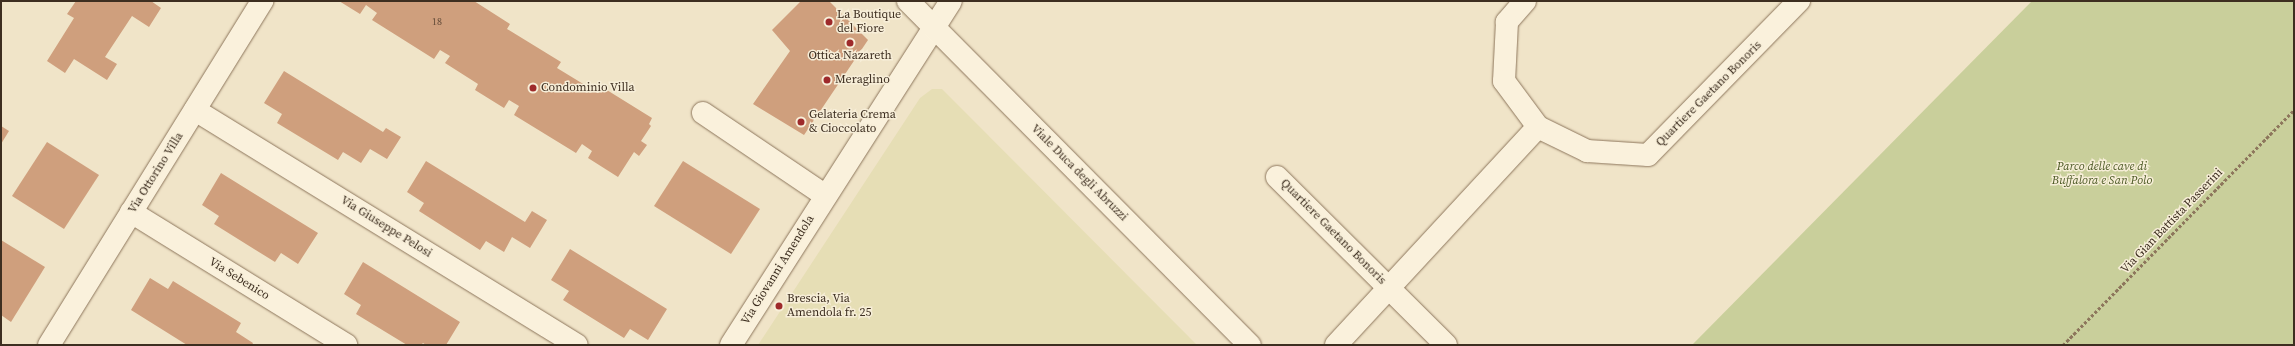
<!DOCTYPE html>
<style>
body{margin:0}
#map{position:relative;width:2295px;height:346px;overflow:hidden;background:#f0e4c8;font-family:"Source Serif 4",serif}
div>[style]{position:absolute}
.farmland>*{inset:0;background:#e6deb5}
.green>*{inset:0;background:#c9cf9b}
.building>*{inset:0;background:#cf9f7d}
.path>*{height:2.5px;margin-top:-1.25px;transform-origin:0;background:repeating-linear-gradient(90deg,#8d765c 0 3px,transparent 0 5px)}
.roads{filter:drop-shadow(0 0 1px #8d765c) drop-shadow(0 0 1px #8d765c)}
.minor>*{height:22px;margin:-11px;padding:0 11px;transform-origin:11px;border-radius:11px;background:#faf1dc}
.secondary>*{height:22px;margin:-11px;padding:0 11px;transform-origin:11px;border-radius:11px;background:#faf1dc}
.dots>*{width:11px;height:11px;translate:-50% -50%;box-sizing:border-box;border:2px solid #f7eed8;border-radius:50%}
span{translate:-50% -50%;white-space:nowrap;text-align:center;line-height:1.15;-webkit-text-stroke:3px #f7eed8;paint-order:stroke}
.number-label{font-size:10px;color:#624a37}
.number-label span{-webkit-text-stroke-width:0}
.poi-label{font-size:12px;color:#3d2e20}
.left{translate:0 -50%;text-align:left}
.street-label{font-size:12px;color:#3d2e20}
.park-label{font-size:12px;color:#4d5a26;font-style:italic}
.frame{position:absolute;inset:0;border:2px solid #3d2e20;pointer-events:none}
</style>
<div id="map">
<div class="farmland">
<div style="clip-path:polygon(932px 89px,942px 89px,1197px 345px,758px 345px,920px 98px)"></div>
</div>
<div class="green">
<div style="clip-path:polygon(2032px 1px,2294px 1px,2294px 345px,1692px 345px)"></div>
</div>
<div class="building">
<div style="clip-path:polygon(76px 1px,151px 1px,161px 8px,149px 27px,132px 16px,105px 57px,117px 64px,107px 80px,74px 59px,65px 73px,47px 61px,74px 18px,67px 14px)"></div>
<div style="clip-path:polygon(339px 1px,474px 1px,510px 24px,507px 29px,561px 62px,557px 68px,598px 93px,602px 87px,652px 118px,649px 124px,651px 126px,641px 141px,647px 145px,639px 156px,634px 152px,618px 177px,588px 158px,592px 151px,582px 144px,576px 153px,514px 115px,519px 106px,509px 100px,504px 108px,475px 90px,478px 84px,445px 63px,450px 56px,440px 50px,434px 59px,372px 20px,377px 13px,366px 5px,360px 14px)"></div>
<div style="clip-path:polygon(801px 1px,829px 1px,868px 40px,804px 135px,753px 104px,790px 51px,772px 30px)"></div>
<div style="clip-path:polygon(284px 71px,383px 132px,386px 128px,401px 137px,387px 159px,370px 149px,361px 163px,343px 152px,338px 160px,277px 123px,282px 114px,264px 103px)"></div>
<div style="clip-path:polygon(1px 126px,9px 131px,1px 144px)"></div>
<div style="clip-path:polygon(47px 142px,99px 175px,64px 229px,12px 196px)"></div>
<div style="clip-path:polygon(426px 161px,525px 222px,532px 211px,547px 220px,530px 248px,512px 237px,504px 252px,486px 241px,480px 250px,419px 211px,424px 203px,407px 192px)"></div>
<div style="clip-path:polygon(683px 161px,760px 209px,731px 254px,654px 206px)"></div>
<div style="clip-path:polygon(221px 173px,318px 233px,298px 264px,281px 253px,275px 262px,214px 224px,219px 216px,202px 205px)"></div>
<div style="clip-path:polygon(1px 240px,45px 267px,11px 322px,1px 315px)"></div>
<div style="clip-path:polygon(570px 249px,667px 309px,648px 340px,630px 329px,624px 338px,563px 300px,569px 291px,551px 280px)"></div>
<div style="clip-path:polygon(363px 262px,460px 322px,446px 345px,426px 345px,423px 343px,421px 345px,407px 345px,356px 314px,361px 305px,344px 294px)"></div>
<div style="clip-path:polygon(150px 278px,168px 289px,173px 281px,241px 323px,236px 332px,253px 343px,252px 345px,187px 345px,131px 310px)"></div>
</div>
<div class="path">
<div style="left:2063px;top:345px;width:330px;rotate:-45.5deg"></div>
</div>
<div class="roads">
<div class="minor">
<div style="left:1525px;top:1px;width:28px;rotate:131deg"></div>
<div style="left:1507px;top:22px;width:59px;rotate:92.9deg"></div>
<div style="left:1504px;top:81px;width:57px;rotate:53.5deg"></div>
<div style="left:1538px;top:127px;width:55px;rotate:26.1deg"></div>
<div style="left:1587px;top:151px;width:61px;rotate:3.8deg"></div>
<div style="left:1648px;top:155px;width:216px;rotate:-45.6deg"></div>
<div style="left:195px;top:110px;width:448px;rotate:31.6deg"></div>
<div style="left:703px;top:113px;width:148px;rotate:34deg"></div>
<div style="left:1277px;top:177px;width:238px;rotate:44.8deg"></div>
<div style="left:131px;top:212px;width:253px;rotate:31.7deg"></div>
<div style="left:49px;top:345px;width:405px;rotate:-58.2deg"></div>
<div style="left:731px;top:345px;width:408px;rotate:-57.4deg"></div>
<div style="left:1336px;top:345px;width:297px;rotate:-47.2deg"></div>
</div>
<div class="secondary">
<div style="left:908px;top:1px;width:485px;rotate:45.2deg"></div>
</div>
</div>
<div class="dots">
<div style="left:829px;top:22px;background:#9e2a2b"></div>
<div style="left:850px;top:43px;background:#9e2a2b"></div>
<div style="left:827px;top:80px;background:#9e2a2b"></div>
<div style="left:533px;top:88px;background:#9e2a2b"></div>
<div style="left:801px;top:122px;background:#9e2a2b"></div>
<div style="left:779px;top:306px;background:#9e2a2b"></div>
</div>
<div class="number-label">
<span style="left:437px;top:22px">18</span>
</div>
<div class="poi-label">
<span class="left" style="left:837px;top:22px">La Boutique<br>del Fiore</span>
<span style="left:850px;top:56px">Ottica Nazareth</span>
<span class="left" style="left:835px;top:80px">Meraglino</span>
<span class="left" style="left:541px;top:88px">Condominio Villa</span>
<span class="left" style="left:809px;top:122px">Gelateria Crema<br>&amp; Cioccolato</span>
<span class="left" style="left:787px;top:306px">Brescia, Via<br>Amendola fr. 25</span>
</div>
<div class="street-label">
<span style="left:1709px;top:94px;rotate:-45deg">Quartiere Gaetano Bonoris</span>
<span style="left:156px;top:173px;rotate:-58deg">Via Ottorino Villa</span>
<span style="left:1079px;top:173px;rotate:45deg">Viale Duca degli Abruzzi</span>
<span style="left:2172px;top:221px;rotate:-46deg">Via Gian Battista Passerini</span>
<span style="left:386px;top:227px;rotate:32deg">Via Giuseppe Pelosi</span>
<span style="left:1333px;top:232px;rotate:45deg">Quartiere Gaetano Bonoris</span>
<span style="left:778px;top:270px;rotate:-58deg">Via Giovanni Amendola</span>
<span style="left:239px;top:279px;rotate:32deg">Via Sebenico</span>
</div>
<div class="park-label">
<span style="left:2102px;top:174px">Parco delle cave di<br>Buffalora e San Polo</span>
</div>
<div class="frame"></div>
</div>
